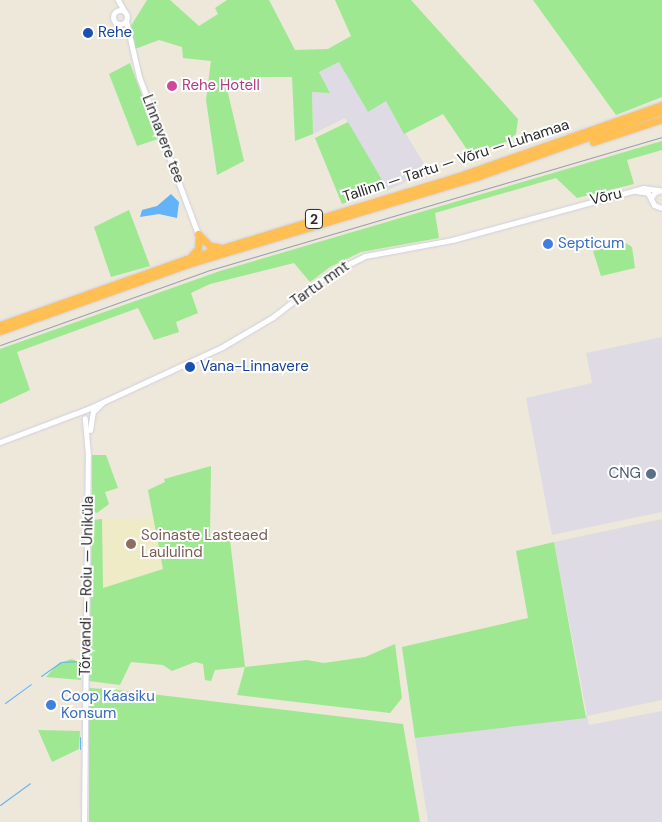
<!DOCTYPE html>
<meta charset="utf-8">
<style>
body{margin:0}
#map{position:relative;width:662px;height:822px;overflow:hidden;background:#ede8d9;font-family:"DM Sans",sans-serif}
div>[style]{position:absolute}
.industrial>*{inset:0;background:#dfdbe4}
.education>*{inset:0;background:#f0ebc7}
.green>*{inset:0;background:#9de891}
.water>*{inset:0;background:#63b3f8}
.stream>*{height:1px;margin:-0.5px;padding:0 0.5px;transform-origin:0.5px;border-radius:0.5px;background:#63b3f8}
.roads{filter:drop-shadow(0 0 1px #cfcee3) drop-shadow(0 0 1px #cfcee3)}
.secondary>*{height:5px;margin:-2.5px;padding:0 2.5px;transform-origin:2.5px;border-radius:2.5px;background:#fff}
.secondary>.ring{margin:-2.5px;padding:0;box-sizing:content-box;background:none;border:5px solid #fff;border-radius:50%}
.highway>*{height:7px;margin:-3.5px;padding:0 3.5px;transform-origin:3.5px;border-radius:3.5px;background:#ffbf52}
.rail>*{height:1px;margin:-0.5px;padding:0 0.5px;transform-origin:0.5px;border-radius:0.5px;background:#9d9cb5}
.dots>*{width:14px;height:14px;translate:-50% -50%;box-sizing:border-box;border:2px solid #fff;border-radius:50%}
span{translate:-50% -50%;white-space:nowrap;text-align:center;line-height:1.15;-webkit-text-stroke:4px #fff;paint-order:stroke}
.shield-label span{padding:1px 4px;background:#fff;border:1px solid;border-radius:4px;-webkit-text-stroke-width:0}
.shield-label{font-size:14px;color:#292929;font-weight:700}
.transit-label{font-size:15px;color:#164399}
.left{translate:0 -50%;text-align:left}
.hotel-label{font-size:15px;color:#b23c85}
.street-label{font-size:15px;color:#292929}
.shop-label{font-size:15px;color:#366cbe}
.service-label{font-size:15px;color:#4e5e75}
.right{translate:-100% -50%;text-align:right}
.education-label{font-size:15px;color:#785e54}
</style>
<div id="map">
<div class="industrial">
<div style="clip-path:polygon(339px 62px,386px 101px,429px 172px,388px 190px,345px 118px,313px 134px,312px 92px,330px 93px,319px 72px)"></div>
<div style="clip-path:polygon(662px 337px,662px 512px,552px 535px,526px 398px,592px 383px,586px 353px)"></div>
<div style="clip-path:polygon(662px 519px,662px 700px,587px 716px,589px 725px,662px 711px,662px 822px,428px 822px,415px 738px,587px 715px,554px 542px)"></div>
</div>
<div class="education">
<div style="clip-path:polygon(153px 518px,164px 569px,103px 588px,102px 519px)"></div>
</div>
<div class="green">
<div style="clip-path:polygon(147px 0,170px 0,199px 26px,218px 14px,215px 8px,227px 0,269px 0,295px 50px,328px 49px,351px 36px,335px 0,411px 0,518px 119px,516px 134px,507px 142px,470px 154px,443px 114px,404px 134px,386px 101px,368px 112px,339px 62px,319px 72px,330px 93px,312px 92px,313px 134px,295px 141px,292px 77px,250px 77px,251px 88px,227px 89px,244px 161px,217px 175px,206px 100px,211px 61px,183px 58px,182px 47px,159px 40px,135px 49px,129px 29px)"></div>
<div style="clip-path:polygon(533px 0,662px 0,662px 97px,616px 115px)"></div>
<div style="clip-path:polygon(130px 63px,158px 139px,137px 146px,109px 74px)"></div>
<div style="clip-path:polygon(348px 122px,388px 190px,342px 204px,315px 138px)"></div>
<div style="clip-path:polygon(662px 141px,662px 150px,627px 160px,634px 184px,577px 198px,556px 178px,435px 213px,439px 238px,361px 252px,330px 267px,310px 282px,294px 263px,210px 284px,191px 293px,198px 313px,176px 322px,179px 332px,154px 340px,138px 308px,17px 352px,30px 390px,0 404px,0 349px,220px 271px)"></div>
<div style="clip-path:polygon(129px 210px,150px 266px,111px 277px,94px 227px)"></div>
<div style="clip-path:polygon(626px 243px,632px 247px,635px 268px,601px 276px,593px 251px)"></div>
<div style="clip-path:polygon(92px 455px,106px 455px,118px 488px,105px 492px,109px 504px,97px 513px,92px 511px)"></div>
<div style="clip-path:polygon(211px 466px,210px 536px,213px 540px,230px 540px,245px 667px,307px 660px,324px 663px,365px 657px,395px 644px,402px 698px,390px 713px,237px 695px,245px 667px,215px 670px,211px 681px,205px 680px,203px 664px,195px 662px,172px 671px,163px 665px,131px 662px,120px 685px,89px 681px,92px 520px,102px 519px,103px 588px,163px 569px,148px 490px,165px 482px,164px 479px)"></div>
<div style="clip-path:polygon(554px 542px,586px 718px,415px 738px,402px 647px,528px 618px,516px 551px)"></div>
<div style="clip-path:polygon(72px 659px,81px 664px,81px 680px,46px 677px,59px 663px)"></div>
<div style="clip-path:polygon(89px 688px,104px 689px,103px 706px,109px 689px,403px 724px,420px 822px,89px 822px)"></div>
<div style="clip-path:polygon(38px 730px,80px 731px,79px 749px,52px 762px)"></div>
</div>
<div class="water">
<div style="clip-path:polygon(171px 194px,179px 202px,177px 218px,159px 214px,140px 217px,142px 210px,157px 206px)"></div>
</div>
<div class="stream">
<div style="left:41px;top:676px;width:24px;rotate:-35deg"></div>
<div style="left:61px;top:662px;width:20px;rotate:-3deg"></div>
<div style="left:5px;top:703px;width:32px;rotate:-36deg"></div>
<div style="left:80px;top:749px;width:12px;rotate:-90deg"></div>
<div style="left:0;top:805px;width:37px;rotate:-36deg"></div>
</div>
<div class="roads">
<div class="secondary">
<div style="left:118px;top:0;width:13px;rotate:61deg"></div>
<div class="ring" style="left:113px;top:10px;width:9px;height:9px"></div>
<div style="left:126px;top:21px;width:57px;rotate:76.9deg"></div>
<div style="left:139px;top:77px;width:168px;rotate:69.4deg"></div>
<div style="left:636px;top:191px;width:12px;rotate:9deg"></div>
<div style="left:648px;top:193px;width:13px;rotate:63deg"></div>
<div style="left:654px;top:205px;width:9px;rotate:21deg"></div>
<div style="left:651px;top:198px;width:7px;rotate:-56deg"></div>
<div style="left:655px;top:192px;width:7px;rotate:-16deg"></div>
<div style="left:90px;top:430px;width:18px;rotate:-81deg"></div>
<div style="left:93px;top:412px;width:13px;rotate:-45deg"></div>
<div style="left:0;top:442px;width:96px;rotate:-20.7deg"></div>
<div style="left:90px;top:408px;width:145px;rotate:-24.8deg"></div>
<div style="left:222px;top:347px;width:59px;rotate:-30.5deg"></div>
<div style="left:273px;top:317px;width:68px;rotate:-37.9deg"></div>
<div style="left:327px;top:275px;width:42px;rotate:-26.6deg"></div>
<div style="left:365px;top:256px;width:88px;rotate:-10.4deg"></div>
<div style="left:452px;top:240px;width:198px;rotate:-15.2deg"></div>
<div style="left:643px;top:188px;width:15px;rotate:8deg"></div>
<div style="left:84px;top:822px;width:367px;rotate:-89.4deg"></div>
<div style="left:88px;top:455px;width:37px;rotate:-95deg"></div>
</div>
<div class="highway">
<div style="left:593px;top:142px;width:73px;rotate:-18.4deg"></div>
<div style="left:198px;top:234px;width:17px;rotate:45deg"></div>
<div style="left:210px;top:246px;width:8px;rotate:7deg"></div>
<div style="left:192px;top:255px;width:8px;rotate:-45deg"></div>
<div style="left:198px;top:249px;width:14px;rotate:-86deg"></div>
<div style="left:0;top:325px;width:197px;rotate:-19.5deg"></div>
<div style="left:186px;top:259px;width:292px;rotate:-16.9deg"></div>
<div style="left:465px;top:174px;width:209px;rotate:-19.3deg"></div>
<div style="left:0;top:331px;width:200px;rotate:-19.6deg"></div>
<div style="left:188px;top:264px;width:304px;rotate:-16.8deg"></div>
<div style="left:479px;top:176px;width:194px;rotate:-19.6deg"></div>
</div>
</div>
<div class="rail">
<div style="left:0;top:345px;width:223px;rotate:-19.7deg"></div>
<div style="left:210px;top:270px;width:471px;rotate:-16.4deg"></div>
</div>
<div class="dots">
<div style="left:88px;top:33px;background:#1a4fb4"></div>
<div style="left:172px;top:86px;background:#d1479c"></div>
<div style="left:548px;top:244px;background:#3f7fe0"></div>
<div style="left:190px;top:367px;background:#1a4fb4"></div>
<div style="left:651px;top:474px;background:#5c6f8a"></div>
<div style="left:131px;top:544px;background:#8d6e63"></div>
<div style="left:51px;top:705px;background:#3f7fe0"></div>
</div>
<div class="shield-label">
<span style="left:314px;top:219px">2</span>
</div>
<div class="transit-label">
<span class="left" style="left:98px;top:33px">Rehe</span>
<span class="left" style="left:200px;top:367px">Vana-Linnavere</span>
</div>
<div class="hotel-label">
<span class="left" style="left:182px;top:86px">Rehe Hotell</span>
</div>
<div class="street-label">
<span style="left:163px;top:139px;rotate:69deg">Linnavere tee</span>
<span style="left:456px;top:161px;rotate:-18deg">Tallinn — Tartu — Võru — Luhamaa</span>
<span style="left:606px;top:197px;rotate:-13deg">Võru</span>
<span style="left:320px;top:284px;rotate:-35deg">Tartu mnt</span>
<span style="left:87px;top:586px;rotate:-89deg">Tõrvandi — Roiu — Uniküla</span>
</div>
<div class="shop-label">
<span class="left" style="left:558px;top:244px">Septicum</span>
<span class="left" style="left:61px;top:705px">Coop Kaasiku<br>Konsum</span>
</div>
<div class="service-label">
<span class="right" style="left:641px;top:474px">CNG</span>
</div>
<div class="education-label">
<span class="left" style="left:141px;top:544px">Soinaste Lasteaed<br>Laululind</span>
</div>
</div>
